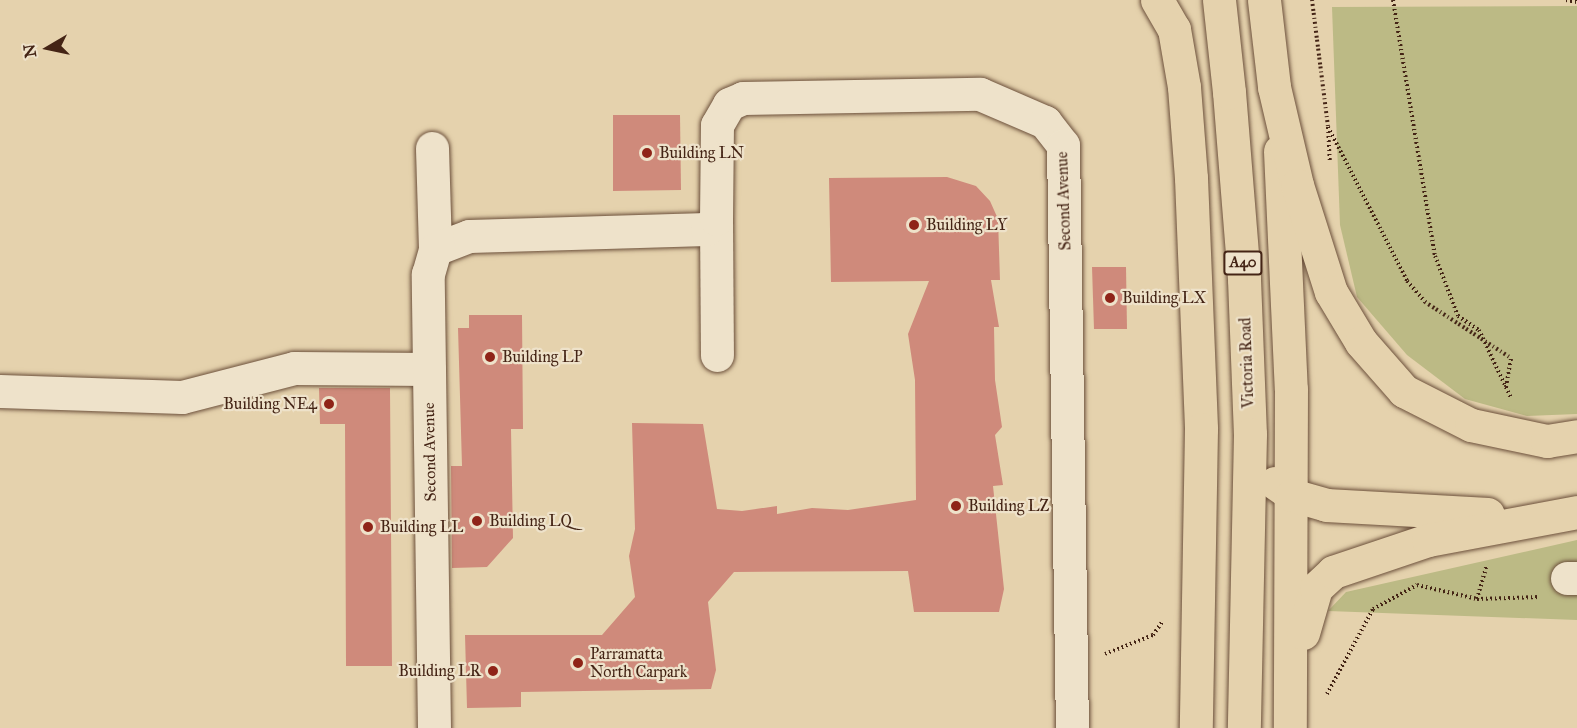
<!DOCTYPE html>
<style>
body{margin:0}
#map{position:relative;width:1577px;height:728px;overflow:hidden;background:#e5d2ad;font-family:"IM FELL Great Primer",serif}
div>[style]{position:absolute}
.green>*{inset:0;background:#bcba85}
.building>*{inset:0;background:#cf8a7b}
.path>*{height:4px;margin-top:-2px;transform-origin:0;background:repeating-linear-gradient(90deg,#442415 0 1.5px,transparent 0 4.5px)}
.roads{filter:drop-shadow(0 0 2px #6c503b) drop-shadow(0 0 2px #6c503b)}
.minor>*{height:33px;margin:-16.5px;padding:0 16.5px;transform-origin:16.5px;border-radius:16.5px;background:#eee2ca}
.major>*{height:33px;margin:-16.5px;padding:0 16.5px;transform-origin:16.5px;border-radius:16.5px;background:#e5d2ad}
.highway>*{height:33px;margin:-16.5px;padding:0 16.5px;transform-origin:16.5px;border-radius:16.5px;background:#e5d2ad}
.path-bridge>*{height:4px;margin-top:-2px;transform-origin:0;background:repeating-linear-gradient(90deg,#442415 0 1.5px,transparent 0 4.5px)}
.dots>*{width:16px;height:16px;translate:-50% -50%;box-sizing:border-box;border:3px solid #eee2ca;border-radius:50%}
span{translate:-50% -50%;white-space:nowrap;text-align:center;line-height:1.15;-webkit-text-stroke:4.5px #eee2ca;paint-order:stroke}
.shield-label span{padding:2px 4px;background:#eee2ca;border:2px solid;border-radius:4px;-webkit-text-stroke-width:0}
.shield-label{font-size:15px;color:#442415;font-weight:700}
.poi-label{font-size:16px;color:#442415}
.left{translate:0 -50%;text-align:left}
.right{translate:-100% -50%;text-align:right}
.street-label{font-size:16px;color:#442415}
.north{position:absolute;left:18px;top:18px;width:60px;height:60px;-webkit-text-stroke:4px #eee2ca;paint-order:stroke;rotate:261deg;font-size:16px;font-weight:700;line-height:24px;text-align:center;color:#442415}
.north::after{content:'';display:block;margin:auto;width:21px;height:27px;background:#442415;clip-path:polygon(50% 0,100% 100%,50% 72%,0 100%)}
</style>
<div id="map">
<div class="green">
<div style="clip-path:polygon(1577px 6px,1577px 414px,1527px 416px,1465px 399px,1407px 355px,1357px 297px,1340px 225px,1332px 7px)"></div>
<div style="clip-path:polygon(1577px 540px,1577px 620px,1328px 611px,1346px 592px)"></div>
</div>
<div class="building">
<div style="clip-path:polygon(613px 115px,680px 115px,681px 190px,613px 191px)"></div>
<div style="clip-path:polygon(947px 177px,976px 186px,990px 201px,998px 219px,1000px 280px,991px 280px,999px 327px,994px 327px,995px 380px,1002px 427px,995px 435px,1003px 485px,993px 486px,1004px 589px,999px 612px,914px 612px,908px 571px,734px 572px,708px 602px,716px 670px,711px 689px,521px 692px,521px 707px,467px 708px,465px 635px,602px 635px,635px 597px,629px 556px,635px 529px,632px 423px,703px 424px,717px 509px,742px 511px,777px 506px,777px 514px,812px 508px,848px 510px,916px 500px,915px 380px,908px 334px,929px 281px,831px 282px,829px 178px)"></div>
<div style="clip-path:polygon(1092px 267px,1126px 267px,1127px 329px,1094px 329px)"></div>
<div style="clip-path:polygon(469px 315px,522px 315px,523px 429px,511px 429px,513px 538px,487px 567px,452px 568px,451px 466px,462px 466px,458px 328px,469px 328px)"></div>
<div style="clip-path:polygon(319px 388px,390px 388px,392px 666px,346px 666px,345px 424px,320px 424px)"></div>
</div>
<div class="path">
<div style="left:1393px;top:0;width:259px;rotate:80.7deg"></div>
<div style="left:1435px;top:256px;width:64px;rotate:69deg"></div>
<div style="left:1458px;top:316px;width:25px;rotate:34deg"></div>
<div style="left:1479px;top:330px;width:75px;rotate:64.8deg"></div>
<div style="left:1566px;top:0;width:11px;rotate:10deg"></div>
<div style="left:1328px;top:127px;width:35px;rotate:87deg"></div>
<div style="left:1506px;top:387px;width:29px;rotate:-80deg"></div>
<div style="left:1477px;top:599px;width:35px;rotate:-74deg"></div>
<div style="left:1105px;top:654px;width:52px;rotate:-21.6deg"></div>
<div style="left:1153px;top:635px;width:16px;rotate:-55deg"></div>
<div style="left:1327px;top:694px;width:97px;rotate:-61.6deg"></div>
<div style="left:1373px;top:609px;width:50px;rotate:-28.6deg"></div>
<div style="left:1417px;top:585px;width:62px;rotate:13.1deg"></div>
<div style="left:1477px;top:599px;width:62px;rotate:-1.8deg"></div>
</div>
<div class="roads">
<div class="minor">
<div style="left:432px;top:148px;width:101px;rotate:88.3deg"></div>
<div style="left:716px;top:219px;width:136px;rotate:89.6deg"></div>
<div style="left:0;top:391px;width:182px;rotate:1.9deg"></div>
<div style="left:182px;top:397px;width:116px;rotate:-14.5deg"></div>
<div style="left:294px;top:368px;width:135px;rotate:0.4deg"></div>
<div style="left:1567px;top:578px;width:10px"></div>
<div style="left:434px;top:728px;width:454px;rotate:-90.8deg"></div>
<div style="left:428px;top:274px;width:26px;rotate:-74deg"></div>
<div style="left:435px;top:249px;width:36px;rotate:-21deg"></div>
<div style="left:469px;top:236px;width:238px;rotate:-1.7deg"></div>
<div style="left:707px;top:229px;width:13px;rotate:-48deg"></div>
<div style="left:716px;top:219px;width:94px;rotate:-89.4deg"></div>
<div style="left:717px;top:125px;width:24px;rotate:-60deg"></div>
<div style="left:729px;top:104px;width:15px;rotate:-23deg"></div>
<div style="left:743px;top:98px;width:237px;rotate:-1deg"></div>
<div style="left:980px;top:94px;width:71px;rotate:23.3deg"></div>
<div style="left:1045px;top:122px;width:29px;rotate:52deg"></div>
<div style="left:1063px;top:145px;width:583px;rotate:89.12deg"></div>
</div>
<div class="major">
<div style="left:1157px;top:0;width:34px;rotate:60deg"></div>
<div style="left:1174px;top:29px;width:59px;rotate:80.2deg"></div>
<div style="left:1184px;top:87px;width:91px;rotate:85.6deg"></div>
<div style="left:1191px;top:178px;width:251px;rotate:87.7deg"></div>
<div style="left:1201px;top:429px;width:299px;rotate:91deg"></div>
<div style="left:1229px;top:92px;width:188px;rotate:85.4deg"></div>
<div style="left:1244px;top:279px;width:155px;rotate:87.8deg"></div>
<div style="left:1250px;top:434px;width:294px;rotate:91.2deg"></div>
<div style="left:1280px;top:151px;width:238px;rotate:87.4deg"></div>
<div style="left:1291px;top:389px;width:339px;rotate:90.2deg"></div>
<div style="left:1275px;top:483px;width:21px;rotate:35deg"></div>
<div style="left:1292px;top:495px;width:35px;rotate:16deg"></div>
<div style="left:1326px;top:505px;width:162px;rotate:3.2deg"></div>
<div style="left:1303px;top:633px;width:47px;rotate:-73.9deg"></div>
<div style="left:1316px;top:588px;width:23px;rotate:-43deg"></div>
<div style="left:1333px;top:572px;width:100px;rotate:-18.6deg"></div>
<div style="left:1428px;top:540px;width:152px;rotate:-10.6deg"></div>
</div>
<div class="highway">
<div style="left:1219px;top:0;width:93px;rotate:83.8deg"></div>
<div style="left:1264px;top:0;width:88px;rotate:83.4deg"></div>
<div style="left:1274px;top:87px;width:101px;rotate:76.8deg"></div>
<div style="left:1297px;top:185px;width:112px;rotate:72.4deg"></div>
<div style="left:1331px;top:292px;width:58px;rotate:59deg"></div>
<div style="left:1361px;top:342px;width:65px;rotate:48.7deg"></div>
<div style="left:1404px;top:391px;width:75px;rotate:26.9deg"></div>
<div style="left:1471px;top:425px;width:78px;rotate:11.9deg"></div>
<div style="left:1547px;top:441px;width:30px;rotate:-9deg"></div>
</div>
</div>
<div class="path-bridge">
<div style="left:1312px;top:0;width:128px;rotate:82.8deg"></div>
<div style="left:1328px;top:127px;width:173px;rotate:62.8deg"></div>
<div style="left:1407px;top:281px;width:28px;rotate:49deg"></div>
<div style="left:1425px;top:302px;width:103px;rotate:33.1deg"></div>
</div>
<div class="dots">
<div style="left:647px;top:153px;background:#8f2418"></div>
<div style="left:914px;top:225px;background:#8f2418"></div>
<div style="left:1110px;top:298px;background:#8f2418"></div>
<div style="left:490px;top:357px;background:#8f2418"></div>
<div style="left:329px;top:404px;background:#8f2418"></div>
<div style="left:956px;top:506px;background:#8f2418"></div>
<div style="left:477px;top:521px;background:#8f2418"></div>
<div style="left:368px;top:527px;background:#8f2418"></div>
<div style="left:578px;top:663px;background:#8f2418"></div>
<div style="left:493px;top:671px;background:#8f2418"></div>
</div>
<div class="shield-label">
<span style="left:1243px;top:263px">A40</span>
</div>
<div class="poi-label">
<span class="left" style="left:659px;top:153px">Building LN</span>
<span class="left" style="left:926px;top:225px">Building LY</span>
<span class="left" style="left:1122px;top:298px">Building LX</span>
<span class="left" style="left:502px;top:357px">Building LP</span>
<span class="right" style="left:317px;top:404px">Building NE4</span>
<span class="left" style="left:968px;top:506px">Building LZ</span>
<span class="left" style="left:489px;top:521px">Building LQ</span>
<span class="left" style="left:380px;top:527px">Building LL</span>
<span class="left" style="left:590px;top:663px">Parramatta<br>North Carpark</span>
<span class="right" style="left:481px;top:671px">Building LR</span>
</div>
<div class="street-label">
<span style="left:1064px;top:201px;rotate:-92deg">Second Avenue</span>
<span style="left:1247px;top:363px;rotate:-92deg">Victoria Road</span>
<span style="left:430px;top:452px;rotate:-91deg">Second Avenue</span>
</div>
<div class="north">N</div>
</div>
